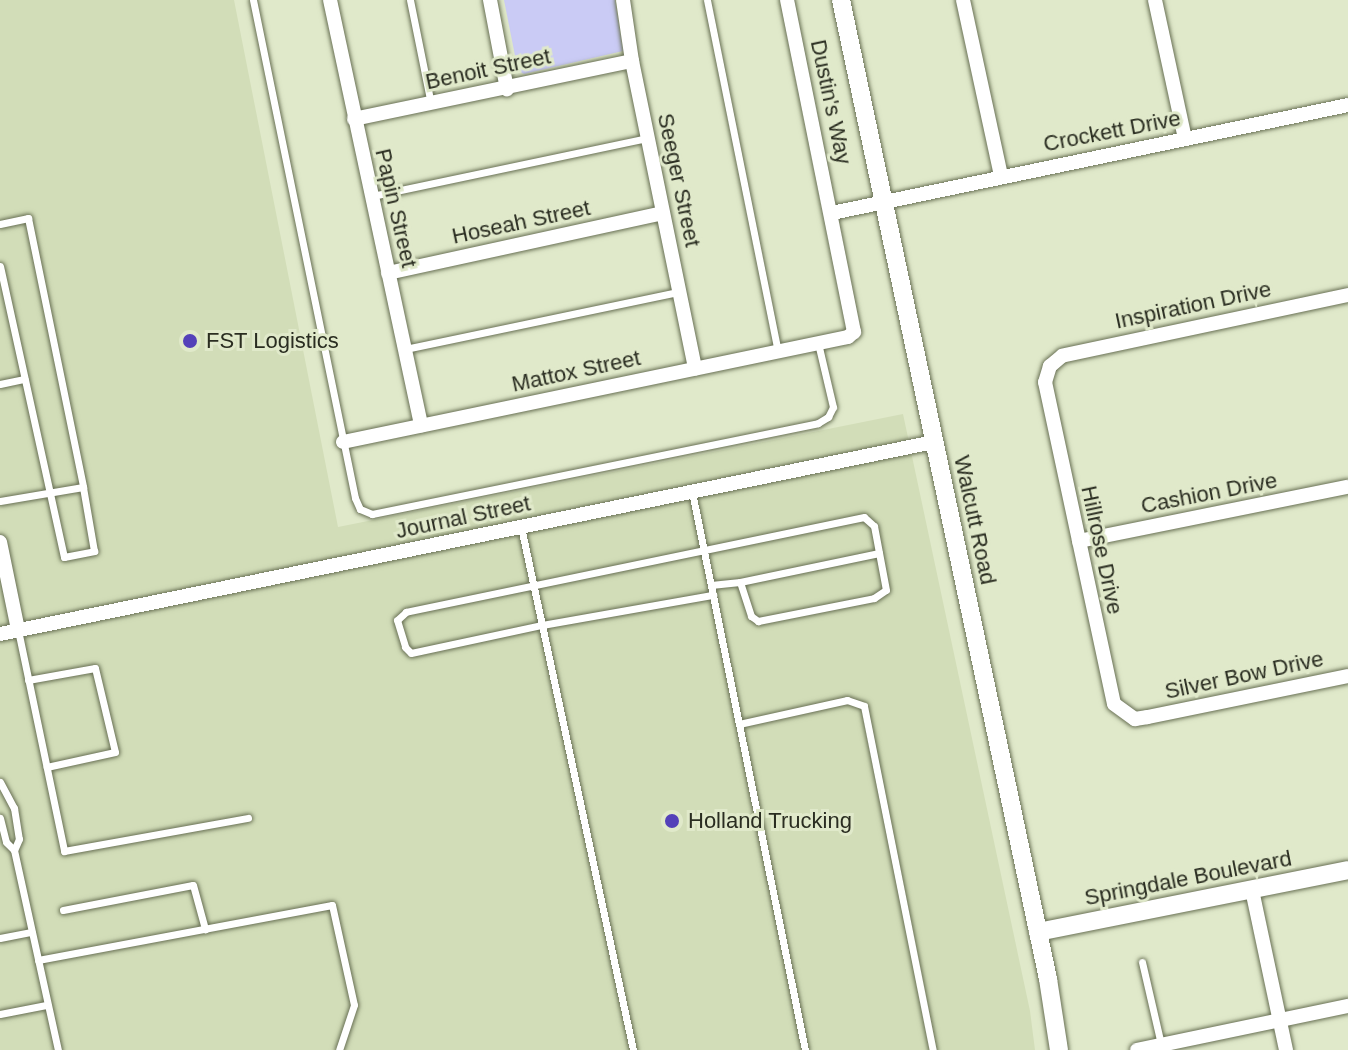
<!DOCTYPE html>
<style>
body{margin:0}
#map{position:relative;width:1348px;height:1050px;overflow:hidden;background:#e0e9ca;font-family:Arial,sans-serif}
div>[style]{position:absolute}
.built>*{inset:0;background:#d2ddb8}
.green>*{inset:0;background:#cacbf5}
.roads{filter:drop-shadow(0 0 2px #687054) drop-shadow(0 0 2px #687054)}
.service>*{height:7px;margin:-3.5px;padding:0 3.5px;transform-origin:3.5px;border-radius:3.5px;background:#fff}
.minor>*{height:14px;margin:-7px;padding:0 7px;transform-origin:7px;border-radius:7px;background:#fff}
.tertiary>*{height:18px;margin:-9px;padding:0 9px;transform-origin:9px;border-radius:9px;background:#fff}
.dots>*{width:22px;height:22px;translate:-50% -50%;box-sizing:border-box;border:4px solid #e0e9ca;border-radius:50%}
span{translate:-50% -50%;white-space:nowrap;text-align:center;line-height:1.15;-webkit-text-stroke:6px #e0e9ca;paint-order:stroke}
.street-label{font-size:22px;color:#2a2d21}
.poi-label{font-size:22px;color:#2a2d21}
.left{translate:0 -50%;text-align:left}
</style>
<div id="map">
<div class="built">
<div style="clip-path:polygon(0 0,234px 0,338px 527px,903px 414px,1030px 1011px,1035px 1050px,0 1050px)"></div>
</div>
<div class="green">
<div style="clip-path:polygon(504px 0,615px 0,623px 51px,524px 74px,518px 71px)"></div>
</div>
<div class="roads">
<div class="service">
<div style="left:253px;top:0;width:508px;rotate:78.42deg"></div>
<div style="left:355px;top:498px;width:12px;rotate:66deg"></div>
<div style="left:360px;top:509px;width:13px;rotate:23deg"></div>
<div style="left:372px;top:514px;width:455px;rotate:-11.5deg"></div>
<div style="left:818px;top:423px;width:12px;rotate:-31deg"></div>
<div style="left:828px;top:417px;width:11px;rotate:-63deg"></div>
<div style="left:833px;top:407px;width:66px;rotate:-103.2deg"></div>
<div style="left:410px;top:0;width:106px;rotate:78.6deg"></div>
<div style="left:707px;top:0;width:358px;rotate:78.6deg"></div>
<div style="left:372px;top:196px;width:282px;rotate:-11.9deg"></div>
<div style="left:0;top:224px;width:29px;rotate:-12deg"></div>
<div style="left:28px;top:218px;width:275px;rotate:78.4deg"></div>
<div style="left:83px;top:487px;width:84px;rotate:170.4deg"></div>
<div style="left:0;top:266px;width:298px;rotate:77.6deg"></div>
<div style="left:64px;top:557px;width:31px;rotate:-11deg"></div>
<div style="left:94px;top:551px;width:65px;rotate:-99.8deg"></div>
<div style="left:405px;top:349px;width:280px;rotate:-11.8deg"></div>
<div style="left:0;top:384px;width:25px;rotate:-12deg"></div>
<div style="left:692px;top:492px;width:569px;rotate:78.55deg"></div>
<div style="left:521px;top:527px;width:535px;rotate:77.91deg"></div>
<div style="left:740px;top:582px;width:142px;rotate:-11.8deg"></div>
<div style="left:711px;top:585px;width:29px;rotate:-6deg"></div>
<div style="left:740px;top:582px;width:36px;rotate:72deg"></div>
<div style="left:751px;top:616px;width:9px;rotate:36deg"></div>
<div style="left:758px;top:621px;width:118px;rotate:-11.2deg"></div>
<div style="left:874px;top:598px;width:14px;rotate:-34deg"></div>
<div style="left:886px;top:590px;width:65px;rotate:-100.6deg"></div>
<div style="left:874px;top:526px;width:13px;rotate:-138deg"></div>
<div style="left:864px;top:517px;width:468px;rotate:168.3deg"></div>
<div style="left:406px;top:612px;width:12px;rotate:138deg"></div>
<div style="left:397px;top:620px;width:28px;rotate:73deg"></div>
<div style="left:405px;top:647px;width:8px;rotate:45deg"></div>
<div style="left:411px;top:653px;width:134px;rotate:-12.1deg"></div>
<div style="left:542px;top:625px;width:174px;rotate:-10deg"></div>
<div style="left:18px;top:630px;width:226px;rotate:78.2deg"></div>
<div style="left:64px;top:851px;width:187px;rotate:-10.2deg"></div>
<div style="left:28px;top:680px;width:68px;rotate:-10.2deg"></div>
<div style="left:95px;top:668px;width:86px;rotate:76.6deg"></div>
<div style="left:115px;top:752px;width:70px;rotate:167.6deg"></div>
<div style="left:739px;top:724px;width:111px;rotate:-12.5deg"></div>
<div style="left:847px;top:700px;width:18px;rotate:19deg"></div>
<div style="left:864px;top:706px;width:351px;rotate:78.7deg"></div>
<div style="left:0;top:782px;width:30px;rotate:62deg"></div>
<div style="left:14px;top:808px;width:31px;rotate:81deg"></div>
<div style="left:19px;top:839px;width:12px;rotate:114deg"></div>
<div style="left:14px;top:850px;width:11px;rotate:-135deg"></div>
<div style="left:6px;top:842px;width:25px;rotate:-104deg"></div>
<div style="left:14px;top:850px;width:205px;rotate:77.6deg"></div>
<div style="left:63px;top:910px;width:132px;rotate:-10.9deg"></div>
<div style="left:193px;top:885px;width:46px;rotate:74.7deg"></div>
<div style="left:0;top:938px;width:32px;rotate:-11deg"></div>
<div style="left:38px;top:960px;width:299px;rotate:-10.6deg"></div>
<div style="left:332px;top:905px;width:102px;rotate:77.6deg"></div>
<div style="left:354px;top:1005px;width:47px;rotate:108.4deg"></div>
<div style="left:1142px;top:962px;width:84px;rotate:77deg"></div>
<div style="left:0;top:1014px;width:47px;rotate:-11.1deg"></div>
</div>
<div class="minor">
<div style="left:330px;top:0;width:435px;rotate:77.9deg"></div>
<div style="left:490px;top:0;width:91px;rotate:79.2deg"></div>
<div style="left:623px;top:0;width:62px;rotate:81.6deg"></div>
<div style="left:632px;top:61px;width:314px;rotate:78.4deg"></div>
<div style="left:963px;top:0;width:180px;rotate:77.8deg"></div>
<div style="left:1155px;top:0;width:142px;rotate:77.8deg"></div>
<div style="left:354px;top:119px;width:284px;rotate:-11.8deg"></div>
<div style="left:832px;top:213px;width:527px;rotate:-11.82deg"></div>
<div style="left:388px;top:273px;width:281px;rotate:-12.3deg"></div>
<div style="left:1348px;top:295px;width:292px;rotate:168deg"></div>
<div style="left:1062px;top:356px;width:16px;rotate:140deg"></div>
<div style="left:1050px;top:366px;width:17px;rotate:107deg"></div>
<div style="left:1045px;top:382px;width:329px;rotate:77.9deg"></div>
<div style="left:1114px;top:704px;width:26px;rotate:36deg"></div>
<div style="left:1135px;top:719px;width:13px;rotate:-9deg"></div>
<div style="left:1148px;top:717px;width:204px;rotate:-11.6deg"></div>
<div style="left:343px;top:442px;width:516px;rotate:-11.75deg"></div>
<div style="left:848px;top:337px;width:8px;rotate:-40deg"></div>
<div style="left:854px;top:332px;width:339px;rotate:-101.4deg"></div>
<div style="left:1079px;top:541px;width:274px;rotate:-11.4deg"></div>
<div style="left:0;top:542px;width:90px;rotate:78.4deg"></div>
<div style="left:0;top:634px;width:954px;rotate:-11.62deg"></div>
<div style="left:1252px;top:890px;width:164px;rotate:78deg"></div>
<div style="left:1137px;top:1050px;width:216px;rotate:-11.8deg"></div>
</div>
<div class="tertiary">
<div style="left:841px;top:0;width:1001px;rotate:78.06deg"></div>
<div style="left:1048px;top:979px;width:72px;rotate:81.2deg"></div>
<div style="left:1038px;top:932px;width:316px;rotate:-11.3deg"></div>
</div>
</div>
<div class="dots">
<div style="left:190px;top:341px;background:#5441b9"></div>
<div style="left:672px;top:821px;background:#5441b9"></div>
</div>
<div class="street-label">
<span style="left:488px;top:69px;rotate:-12deg">Benoit Street</span>
<span style="left:831px;top:102px;rotate:78deg">Dustin's Way</span>
<span style="left:1112px;top:131px;rotate:-11deg">Crockett Drive</span>
<span style="left:679px;top:180px;rotate:78deg">Seeger Street</span>
<span style="left:396px;top:208px;rotate:77deg">Papin Street</span>
<span style="left:521px;top:222px;rotate:-12deg">Hoseah Street</span>
<span style="left:1193px;top:305px;rotate:-12deg">Inspiration Drive</span>
<span style="left:576px;top:371px;rotate:-12deg">Mattox Street</span>
<span style="left:1209px;top:493px;rotate:-11deg">Cashion Drive</span>
<span style="left:463px;top:517px;rotate:-12deg">Journal Street</span>
<span style="left:975px;top:520px;rotate:78deg">Walcutt Road</span>
<span style="left:1102px;top:550px;rotate:78deg">Hillrose Drive</span>
<span style="left:1244px;top:675px;rotate:-12deg">Silver Bow Drive</span>
<span style="left:1188px;top:878px;rotate:-11deg">Springdale Boulevard</span>
</div>
<div class="poi-label">
<span class="left" style="left:206px;top:341px">FST Logistics</span>
<span class="left" style="left:688px;top:821px">Holland Trucking</span>
</div>
</div>
